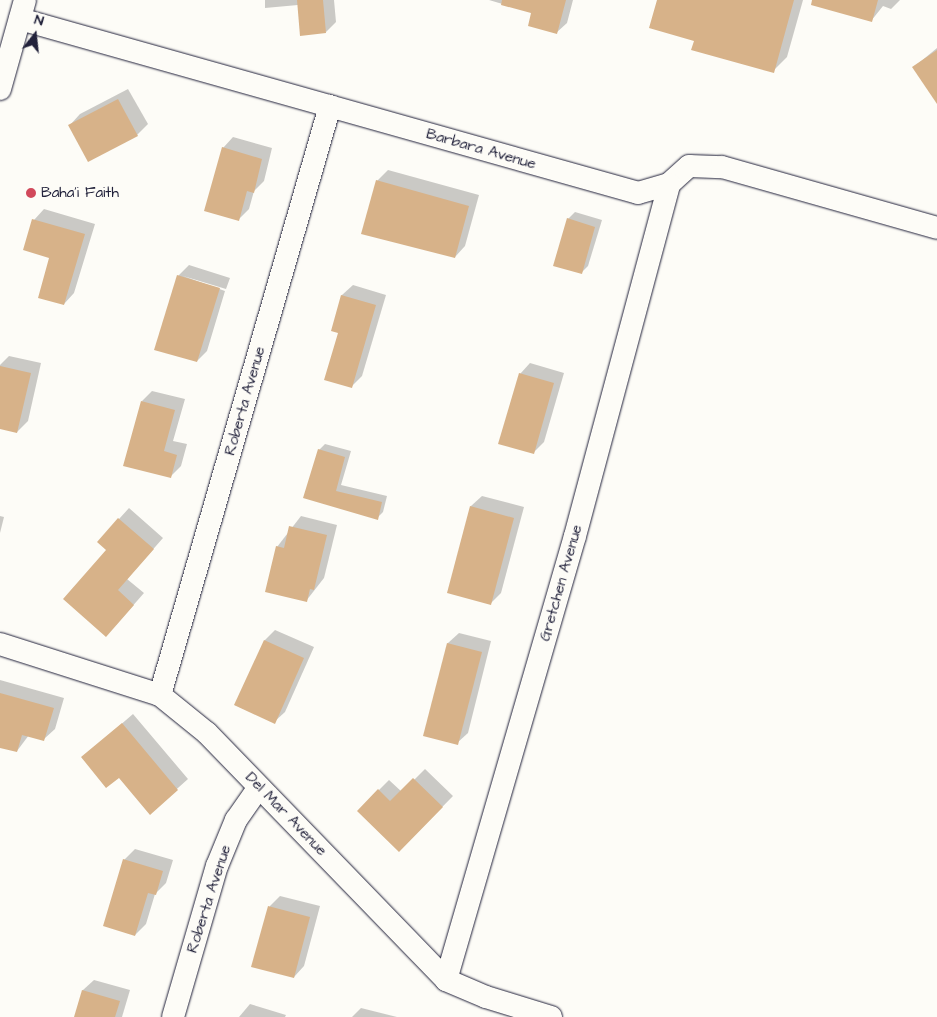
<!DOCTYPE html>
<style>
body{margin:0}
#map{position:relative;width:937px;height:1017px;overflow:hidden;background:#fdfcf7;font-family:"Architects Daughter",sans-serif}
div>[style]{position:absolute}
.shadow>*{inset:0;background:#0003}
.building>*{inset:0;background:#d7b289}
.roads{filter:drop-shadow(0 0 1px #22223b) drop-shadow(0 0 1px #22223b)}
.minor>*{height:22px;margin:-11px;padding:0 11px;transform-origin:11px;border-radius:11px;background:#fdfcf7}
.dots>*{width:14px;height:14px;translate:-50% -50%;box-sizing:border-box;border:2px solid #fdfcf7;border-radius:50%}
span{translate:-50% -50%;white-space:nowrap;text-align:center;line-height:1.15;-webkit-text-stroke:5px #fdfcf7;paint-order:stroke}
.street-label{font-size:15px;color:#22223b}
.poi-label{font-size:15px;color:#22223b}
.left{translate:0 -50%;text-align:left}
.north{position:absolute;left:10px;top:10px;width:50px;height:50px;-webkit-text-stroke:4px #fdfcf7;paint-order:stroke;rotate:16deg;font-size:14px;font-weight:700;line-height:20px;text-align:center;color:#22223b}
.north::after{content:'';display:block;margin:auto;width:18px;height:22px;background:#22223b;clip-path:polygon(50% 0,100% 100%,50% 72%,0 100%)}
</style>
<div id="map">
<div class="shadow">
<div style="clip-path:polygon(265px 0,334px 0,336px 22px,326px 32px,298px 5px,265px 8px)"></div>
<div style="clip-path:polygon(489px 0,573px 0,567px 23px,556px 33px,533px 13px)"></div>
<div style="clip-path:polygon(658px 0,803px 0,787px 57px,773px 71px,695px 40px)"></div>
<div style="clip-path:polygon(838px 0,900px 0,891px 9px,883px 6px,871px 21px)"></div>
<div style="clip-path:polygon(937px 48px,937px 102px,914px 67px)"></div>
<div style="clip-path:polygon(128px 89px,148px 124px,137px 135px,70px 125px,80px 114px)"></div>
<div style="clip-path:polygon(233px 137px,272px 148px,264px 181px,254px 191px,249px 209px,239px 219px,223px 148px)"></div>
<div style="clip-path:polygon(388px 170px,479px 195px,465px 246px,455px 257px,377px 181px)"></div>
<div style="clip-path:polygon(44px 209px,95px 224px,74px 293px,64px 304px,51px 257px,34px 220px)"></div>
<div style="clip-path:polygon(575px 212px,602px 220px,588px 266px,581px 273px,568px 219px)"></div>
<div style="clip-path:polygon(189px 265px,230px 278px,226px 289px,183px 276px,225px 291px,207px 351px,197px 361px,178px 276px)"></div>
<div style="clip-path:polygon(353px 285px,386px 295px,362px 376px,351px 387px,339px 332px,342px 295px)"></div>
<div style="clip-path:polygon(9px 356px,41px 363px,28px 421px,17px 432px,0 427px,0 365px)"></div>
<div style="clip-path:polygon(530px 363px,564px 373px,544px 442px,533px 453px,520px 374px)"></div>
<div style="clip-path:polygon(152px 391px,185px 399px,173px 441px,187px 444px,181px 466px,170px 477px,142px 401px)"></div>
<div style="clip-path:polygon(325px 444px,351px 451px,341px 485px,387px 496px,383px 512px,377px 518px,305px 497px,319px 450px)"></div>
<div style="clip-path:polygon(482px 496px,524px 507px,501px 593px,491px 603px,471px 506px)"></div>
<div style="clip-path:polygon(129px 508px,163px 538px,127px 579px,144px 593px,116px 625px,108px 550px,119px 519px)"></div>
<div style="clip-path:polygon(0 516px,4px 517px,0 533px)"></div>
<div style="clip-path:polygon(301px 516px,337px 525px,324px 578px,306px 601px,277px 547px)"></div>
<div style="clip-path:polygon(275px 630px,314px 647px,285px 712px,274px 722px,235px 705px,265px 640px)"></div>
<div style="clip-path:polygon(459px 633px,491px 641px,468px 733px,457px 743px,448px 643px)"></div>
<div style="clip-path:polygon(0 680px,64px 698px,55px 729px,44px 739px,29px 735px,17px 751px,0 746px)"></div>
<div style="clip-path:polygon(133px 714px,188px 779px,150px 813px,119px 776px,82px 758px)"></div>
<div style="clip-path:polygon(425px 769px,453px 796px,399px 851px,358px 811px,389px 780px,402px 792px)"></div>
<div style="clip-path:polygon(135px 849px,173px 860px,166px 883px,155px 894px,146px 924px,135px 935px,124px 860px)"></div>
<div style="clip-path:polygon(280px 896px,320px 906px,304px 966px,294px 977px,253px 966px,270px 906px)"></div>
<div style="clip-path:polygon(94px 980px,130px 990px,122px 1017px,76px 1017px,83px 990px)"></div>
<div style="clip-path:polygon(250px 1004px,286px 1015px,285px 1017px,239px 1017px)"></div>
<div style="clip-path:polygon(361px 1008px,397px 1017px,352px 1017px)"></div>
</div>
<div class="building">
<div style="clip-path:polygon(297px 0,323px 0,326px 33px,300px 36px)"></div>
<div style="clip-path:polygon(502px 0,566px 0,557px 34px,528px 26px,531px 13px,501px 5px)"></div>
<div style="clip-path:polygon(657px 0,794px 0,774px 73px,691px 50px,694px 41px,649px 28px)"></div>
<div style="clip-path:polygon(812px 0,878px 0,872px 22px,811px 5px)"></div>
<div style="clip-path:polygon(937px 50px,937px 104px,912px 67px)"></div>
<div style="clip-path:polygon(118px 99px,138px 136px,88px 162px,68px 125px)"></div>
<div style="clip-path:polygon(222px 147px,262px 159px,254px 193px,247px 191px,239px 221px,204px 211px)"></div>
<div style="clip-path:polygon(376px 180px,469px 206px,455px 258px,361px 234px)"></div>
<div style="clip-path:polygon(567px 218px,595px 227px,582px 274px,553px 266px)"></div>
<div style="clip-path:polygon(32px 219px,85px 234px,64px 305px,38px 298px,49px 258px,23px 250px)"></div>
<div style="clip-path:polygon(177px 275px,220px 288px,197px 362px,154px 350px)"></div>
<div style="clip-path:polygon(341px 295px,376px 305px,352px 388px,324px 380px,338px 333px,331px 331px)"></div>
<div style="clip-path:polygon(0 366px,31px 373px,17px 433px,0 429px)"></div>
<div style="clip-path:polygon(519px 373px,554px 383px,534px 454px,498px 444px)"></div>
<div style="clip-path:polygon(141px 401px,175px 410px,164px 451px,177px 455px,171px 478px,123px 466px)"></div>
<div style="clip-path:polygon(318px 449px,345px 457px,336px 491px,382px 502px,378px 520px,303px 498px)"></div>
<div style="clip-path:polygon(470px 506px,514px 518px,491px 605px,447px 593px)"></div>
<div style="clip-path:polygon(118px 518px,154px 549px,118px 590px,134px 605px,106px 637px,63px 599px,106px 550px,97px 542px)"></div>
<div style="clip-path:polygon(289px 526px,327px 535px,314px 590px,310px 589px,307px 602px,265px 592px,276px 546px,284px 548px)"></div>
<div style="clip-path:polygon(264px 640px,304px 658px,275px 724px,234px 705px)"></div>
<div style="clip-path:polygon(447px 643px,482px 652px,458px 745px,423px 736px)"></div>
<div style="clip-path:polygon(0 693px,54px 708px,44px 741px,22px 735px,17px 752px,0 748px)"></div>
<div style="clip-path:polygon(122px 723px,178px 790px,150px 815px,119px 778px,106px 788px,81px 757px)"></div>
<div style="clip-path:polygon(413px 778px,443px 807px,399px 852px,357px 811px,378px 789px,390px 801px)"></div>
<div style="clip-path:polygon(123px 859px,163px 871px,156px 895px,148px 893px,135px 936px,103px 926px)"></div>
<div style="clip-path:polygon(268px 906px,310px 917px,294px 978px,251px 967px)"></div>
<div style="clip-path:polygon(82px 990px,120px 1001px,115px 1017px,74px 1017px)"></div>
</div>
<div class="roads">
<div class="minor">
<div style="left:20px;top:19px;width:642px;rotate:15.72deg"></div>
<div style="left:638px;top:193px;width:32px;rotate:-16deg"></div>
<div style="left:669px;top:184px;width:27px;rotate:-42deg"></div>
<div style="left:689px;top:166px;width:33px;rotate:2deg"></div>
<div style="left:722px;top:167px;width:223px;rotate:15.8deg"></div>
<div style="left:0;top:89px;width:92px;rotate:-74.3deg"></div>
<div style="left:0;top:644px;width:168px;rotate:17.7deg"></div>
<div style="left:160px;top:695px;width:60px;rotate:39deg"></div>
<div style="left:207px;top:733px;width:344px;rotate:45.9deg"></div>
<div style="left:446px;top:980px;width:43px;rotate:23deg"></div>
<div style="left:486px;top:997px;width:68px;rotate:17.1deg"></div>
<div style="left:160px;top:695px;width:613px;rotate:-73.9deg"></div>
<div style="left:446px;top:980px;width:462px;rotate:-73.8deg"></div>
<div style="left:575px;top:536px;width:364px;rotate:-75deg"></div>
<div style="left:173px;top:1017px;width:157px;rotate:-73.8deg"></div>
<div style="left:217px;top:866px;width:50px;rotate:-67.6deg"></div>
<div style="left:236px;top:820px;width:40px;rotate:-55.1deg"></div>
</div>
</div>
<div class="dots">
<div style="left:31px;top:193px;background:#d1495b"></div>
</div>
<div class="street-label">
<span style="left:481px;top:149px;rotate:16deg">Barbara Avenue</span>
<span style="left:245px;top:401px;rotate:-74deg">Roberta Avenue</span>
<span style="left:561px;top:583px;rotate:-74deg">Gretchen Avenue</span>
<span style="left:286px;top:814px;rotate:46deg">Del Mar Avenue</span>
<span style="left:209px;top:899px;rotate:-72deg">Roberta Avenue</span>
</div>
<div class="poi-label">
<span class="left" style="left:41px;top:193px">Baha'i Faith</span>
</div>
<div class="north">N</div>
</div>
